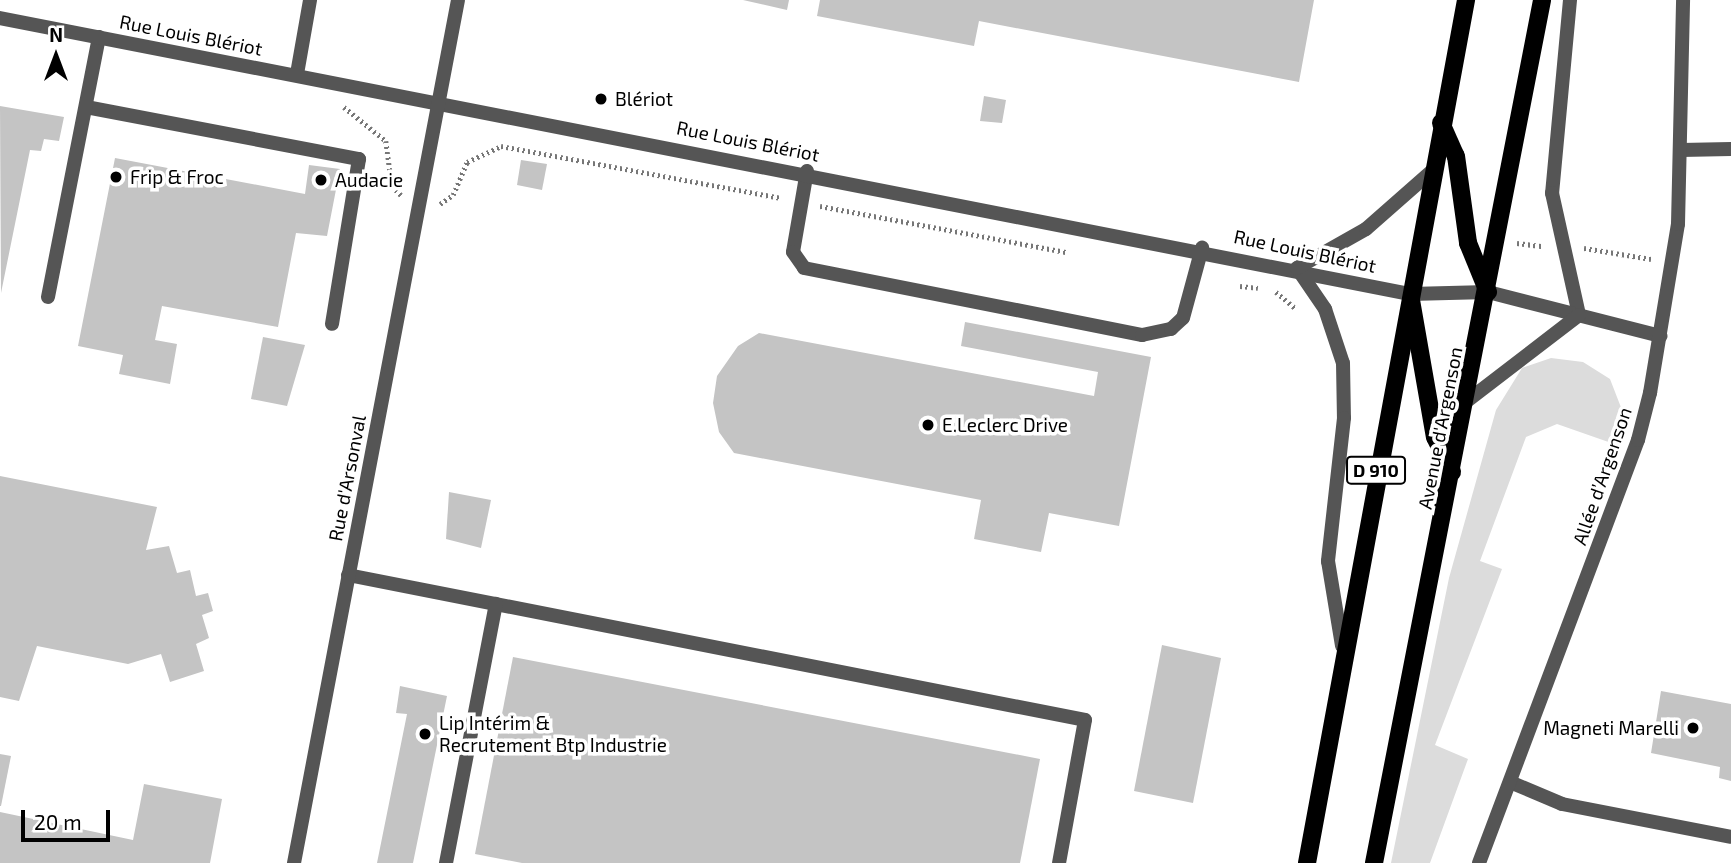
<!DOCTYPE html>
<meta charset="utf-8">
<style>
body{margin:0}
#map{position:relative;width:1731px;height:863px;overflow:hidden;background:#fff;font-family:"Exo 2",sans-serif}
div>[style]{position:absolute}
.green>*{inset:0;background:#dcdcdc}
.building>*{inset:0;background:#c4c4c4}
.path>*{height:4.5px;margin-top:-2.25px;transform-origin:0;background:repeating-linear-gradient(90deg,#777 0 2px,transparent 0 5.5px)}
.lane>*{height:14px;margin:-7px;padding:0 7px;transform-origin:7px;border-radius:7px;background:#555}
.street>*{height:14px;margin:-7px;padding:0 7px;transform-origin:7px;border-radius:7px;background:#555}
.primary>*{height:18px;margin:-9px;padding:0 9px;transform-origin:9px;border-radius:9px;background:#000}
.dots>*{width:19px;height:19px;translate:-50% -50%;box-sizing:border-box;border:4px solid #fff;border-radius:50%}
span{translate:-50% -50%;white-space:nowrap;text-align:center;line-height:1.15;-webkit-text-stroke:7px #fff;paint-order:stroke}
.shield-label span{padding:2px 5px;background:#fff;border:2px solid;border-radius:5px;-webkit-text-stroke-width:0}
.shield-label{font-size:18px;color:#000;font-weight:700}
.street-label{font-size:19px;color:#000}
.poi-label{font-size:19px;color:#000}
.left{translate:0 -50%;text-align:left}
.right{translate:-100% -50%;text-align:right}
.north{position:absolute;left:21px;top:21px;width:70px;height:70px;-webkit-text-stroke:5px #fff;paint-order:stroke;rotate:0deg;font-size:19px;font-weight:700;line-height:28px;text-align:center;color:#000}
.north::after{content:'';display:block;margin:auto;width:24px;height:32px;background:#000;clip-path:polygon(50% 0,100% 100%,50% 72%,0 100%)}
.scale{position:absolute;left:21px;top:810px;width:89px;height:32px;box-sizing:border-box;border:4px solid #000;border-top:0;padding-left:9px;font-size:21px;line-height:24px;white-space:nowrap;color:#000;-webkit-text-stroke:5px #fff;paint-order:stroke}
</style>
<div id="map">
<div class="green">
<div style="clip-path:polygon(1551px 358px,1583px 362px,1610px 379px,1622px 410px,1617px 445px,1557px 424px,1526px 437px,1480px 561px,1502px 569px,1435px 745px,1468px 759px,1430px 863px,1391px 863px,1449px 578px,1496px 410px,1522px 368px)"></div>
</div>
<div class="building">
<div style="clip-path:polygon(743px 0,789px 0,787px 10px)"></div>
<div style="clip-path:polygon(820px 0,1314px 0,1299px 82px,979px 21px,974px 46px,817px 16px)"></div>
<div style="clip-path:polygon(984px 96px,1006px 100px,1002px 123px,980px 121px)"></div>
<div style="clip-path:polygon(0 106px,64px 117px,59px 141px,44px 139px,41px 151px,30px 150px,1px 293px)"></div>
<div style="clip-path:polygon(115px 158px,305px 194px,309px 165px,340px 169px,327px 236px,296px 233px,278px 327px,162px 306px,155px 340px,177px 344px,170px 384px,119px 374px,123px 355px,78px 346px)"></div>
<div style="clip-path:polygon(521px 160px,547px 164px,542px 190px,517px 185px)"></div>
<div style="clip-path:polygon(965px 322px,1151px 357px,1119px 526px,1049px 513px,1041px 552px,974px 539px,981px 500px,734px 453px,719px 432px,713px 403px,717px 376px,738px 346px,759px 333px,1094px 396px,1098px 372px,961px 346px)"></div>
<div style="clip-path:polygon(263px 337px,305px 345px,287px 406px,251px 399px)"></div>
<div style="clip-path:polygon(0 476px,157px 507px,146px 550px,169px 546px,177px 573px,190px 570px,196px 596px,208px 593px,213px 611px,202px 615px,209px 638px,196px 644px,204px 671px,170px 682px,161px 654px,128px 664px,37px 646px,19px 701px,0 697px)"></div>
<div style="clip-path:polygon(449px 492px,491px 500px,481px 548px,446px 539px)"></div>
<div style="clip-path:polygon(1162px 645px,1221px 658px,1193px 803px,1134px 791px)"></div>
<div style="clip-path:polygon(513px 657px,1040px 759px,1020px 863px,522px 863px,475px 854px)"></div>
<div style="clip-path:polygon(400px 686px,447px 696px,413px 863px,377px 863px,407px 714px,396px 713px)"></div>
<div style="clip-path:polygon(1661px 691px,1731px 704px,1731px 781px,1719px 778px,1720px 767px,1651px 753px)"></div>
<div style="clip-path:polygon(0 754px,11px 756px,1px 806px,0 806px)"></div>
<div style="clip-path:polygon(144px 784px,222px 799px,210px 863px,0 863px,0 812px,133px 840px)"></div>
</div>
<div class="path">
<div style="left:344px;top:107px;width:54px;rotate:39deg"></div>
<div style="left:386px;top:141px;width:45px;rotate:82.4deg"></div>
<div style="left:392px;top:186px;width:13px;rotate:45deg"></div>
<div style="left:440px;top:204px;width:16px;rotate:-35deg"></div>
<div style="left:453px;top:195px;width:36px;rotate:-67deg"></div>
<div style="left:467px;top:162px;width:38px;rotate:-25deg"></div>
<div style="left:501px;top:146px;width:285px;rotate:10.5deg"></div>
<div style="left:820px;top:206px;width:250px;rotate:10.6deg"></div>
<div style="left:1517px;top:243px;width:26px;rotate:7deg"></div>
<div style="left:1584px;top:248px;width:68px;rotate:9.3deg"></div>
<div style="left:1240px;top:286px;width:18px;rotate:6deg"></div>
<div style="left:1276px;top:292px;width:26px;rotate:40deg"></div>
</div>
<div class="lane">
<div style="left:297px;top:74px;width:75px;rotate:-80deg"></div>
<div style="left:86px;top:107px;width:278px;rotate:10.8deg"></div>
<div style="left:359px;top:159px;width:167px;rotate:99.3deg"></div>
<div style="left:1681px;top:150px;width:50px;rotate:-1.1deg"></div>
<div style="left:807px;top:171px;width:82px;rotate:99.8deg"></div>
<div style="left:793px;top:252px;width:19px;rotate:55deg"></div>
<div style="left:804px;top:268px;width:345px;rotate:11.2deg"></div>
<div style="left:1142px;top:335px;width:30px;rotate:-12deg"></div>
<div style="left:1171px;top:329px;width:16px;rotate:-43deg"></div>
<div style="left:1183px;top:318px;width:73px;rotate:-74.8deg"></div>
<div style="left:48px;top:297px;width:265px;rotate:-78.9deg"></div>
<div style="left:348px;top:575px;width:751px;rotate:11.13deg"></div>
<div style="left:1085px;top:720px;width:145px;rotate:100.3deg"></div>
<div style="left:1510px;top:782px;width:56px;rotate:22.9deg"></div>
<div style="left:1562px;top:804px;width:172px;rotate:11deg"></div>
<div style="left:446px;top:863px;width:264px;rotate:-79.1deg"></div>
</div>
<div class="street">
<div style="left:1570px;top:0;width:194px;rotate:95.3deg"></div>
<div style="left:1552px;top:193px;width:125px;rotate:77.5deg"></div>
<div style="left:0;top:18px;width:1437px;rotate:11.08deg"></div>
<div style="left:1410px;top:294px;width:78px;rotate:-1.5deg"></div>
<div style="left:1488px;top:292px;width:178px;rotate:14.3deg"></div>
<div style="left:1297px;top:268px;width:50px;rotate:55.7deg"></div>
<div style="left:1325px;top:309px;width:57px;rotate:71.6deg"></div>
<div style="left:1343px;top:363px;width:55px;rotate:89deg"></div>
<div style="left:1344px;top:418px;width:144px;rotate:96.4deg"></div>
<div style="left:1328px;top:561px;width:86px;rotate:80.6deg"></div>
<div style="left:1297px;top:268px;width:79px;rotate:-29.5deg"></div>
<div style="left:1366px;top:229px;width:89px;rotate:-41.4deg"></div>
<div style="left:1467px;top:401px;width:141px;rotate:-37.5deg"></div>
<div style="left:294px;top:863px;width:878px;rotate:-79.24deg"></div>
<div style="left:1479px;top:863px;width:452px;rotate:-69.4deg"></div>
<div style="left:1638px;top:440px;width:49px;rotate:-75.7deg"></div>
<div style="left:1650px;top:393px;width:171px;rotate:-80.6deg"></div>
<div style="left:1678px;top:224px;width:224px;rotate:-88.7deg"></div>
</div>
<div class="primary">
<div style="left:1441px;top:123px;width:36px;rotate:66deg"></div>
<div style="left:1456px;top:156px;width:88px;rotate:82.1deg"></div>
<div style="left:1468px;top:243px;width:53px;rotate:67.8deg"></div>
<div style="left:1411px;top:300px;width:139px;rotate:80.1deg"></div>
<div style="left:1435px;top:437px;width:39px;rotate:64deg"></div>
<div style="left:1307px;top:863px;width:878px;rotate:-79.56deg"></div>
<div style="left:1374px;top:863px;width:879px;rotate:-78.98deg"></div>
</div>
<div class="dots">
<div style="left:601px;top:99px;background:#000"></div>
<div style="left:116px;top:177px;background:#000"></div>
<div style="left:321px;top:180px;background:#000"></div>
<div style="left:928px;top:425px;background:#000"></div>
<div style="left:1693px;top:728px;background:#000"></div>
<div style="left:425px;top:734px;background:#000"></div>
</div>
<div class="shield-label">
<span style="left:1376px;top:470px">D 910</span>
</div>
<div class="street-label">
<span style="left:191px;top:35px;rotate:11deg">Rue Louis Blériot</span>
<span style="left:748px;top:141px;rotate:11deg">Rue Louis Blériot</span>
<span style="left:1305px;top:251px;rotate:12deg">Rue Louis Blériot</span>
<span style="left:1440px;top:428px;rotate:-79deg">Avenue d'Argenson</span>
<span style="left:1602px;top:476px;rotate:-71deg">Allée d’Argenson</span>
<span style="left:347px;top:478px;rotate:-79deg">Rue d'Arsonval</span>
</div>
<div class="poi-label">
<span class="left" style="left:615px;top:99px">Blériot</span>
<span class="left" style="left:130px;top:177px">Frip &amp; Froc</span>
<span class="left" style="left:335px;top:180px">Audacie</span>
<span class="left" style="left:942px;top:425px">E.Leclerc Drive</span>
<span class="left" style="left:439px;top:734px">Lip Intérim &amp;<br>Recrutement Btp Industrie</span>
<span class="right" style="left:1679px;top:728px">Magneti Marelli</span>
</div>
<div class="north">N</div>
<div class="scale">20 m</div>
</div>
